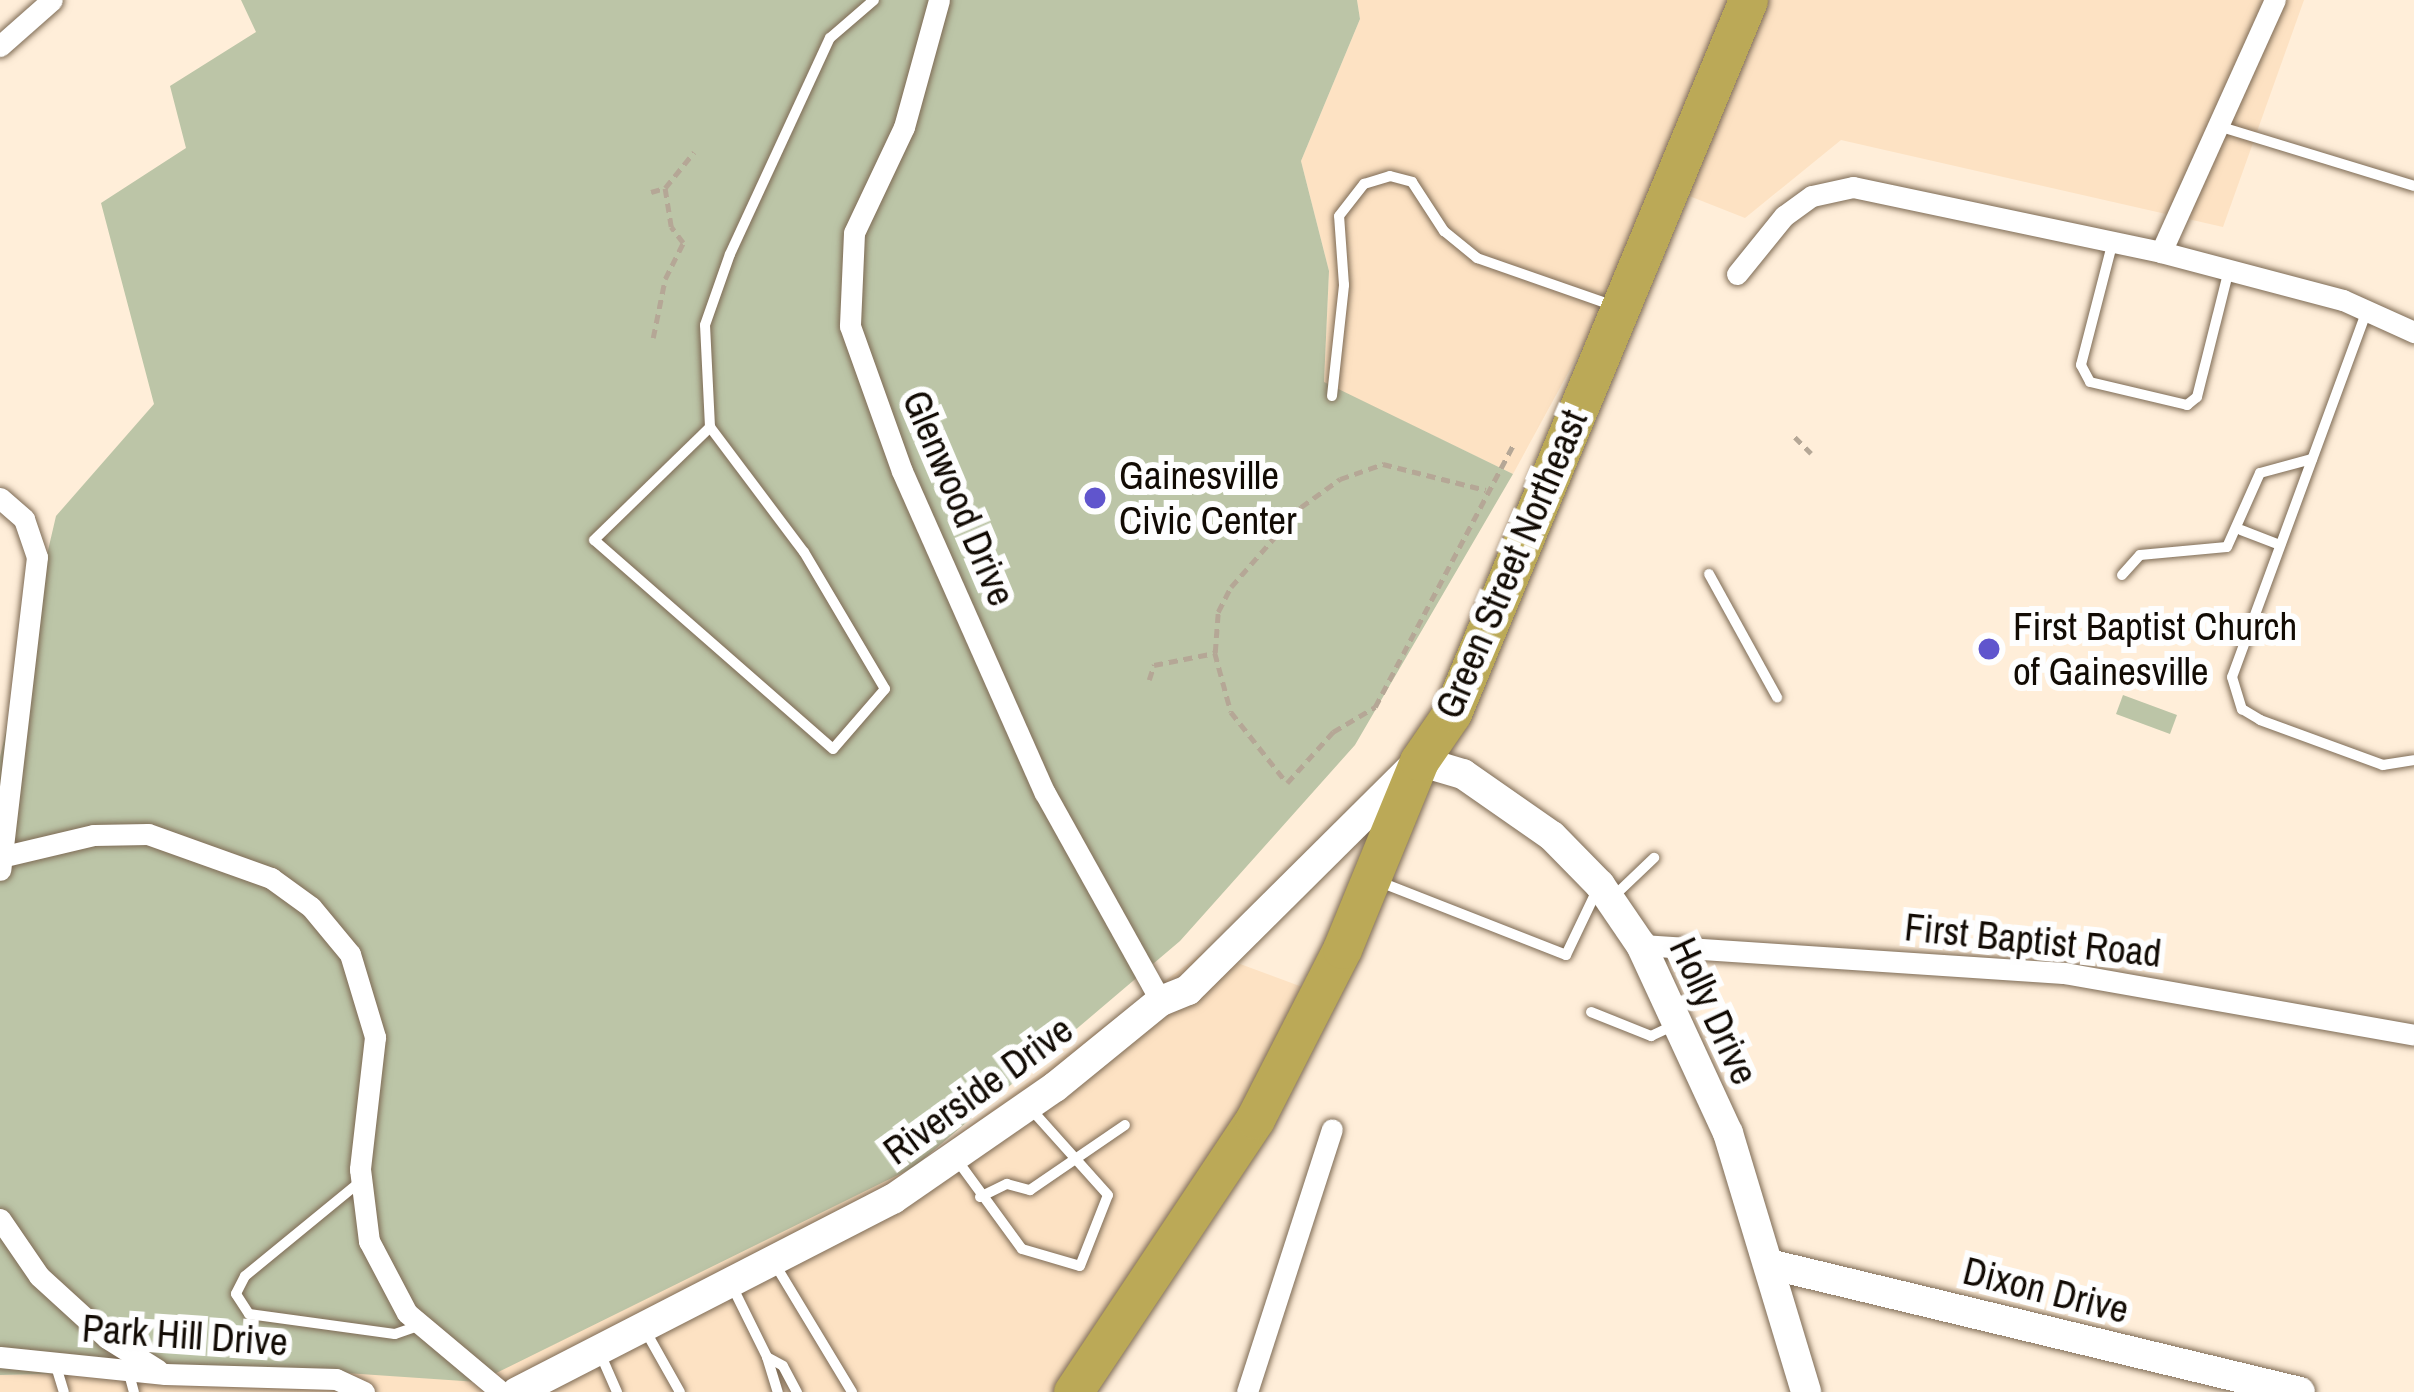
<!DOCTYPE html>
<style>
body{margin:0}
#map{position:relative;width:2414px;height:1392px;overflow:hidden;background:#ffeed9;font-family:"Archivo Narrow",sans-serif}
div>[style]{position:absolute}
.built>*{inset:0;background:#fde2c3}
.green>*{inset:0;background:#bcc5a7}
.path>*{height:4.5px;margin-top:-2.25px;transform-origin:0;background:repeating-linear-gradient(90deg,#b5a796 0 9px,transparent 0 15px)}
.roads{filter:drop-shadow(0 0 3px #7d6a54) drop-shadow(0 0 3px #7d6a54)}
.lane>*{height:10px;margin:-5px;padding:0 5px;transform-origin:5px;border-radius:5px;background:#fff}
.street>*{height:21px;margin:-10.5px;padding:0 10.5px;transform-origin:10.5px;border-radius:10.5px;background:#fff}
.secondary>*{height:30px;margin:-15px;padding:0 15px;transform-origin:15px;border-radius:15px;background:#fff}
.highway>*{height:39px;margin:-19.5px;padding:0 19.5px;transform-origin:19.5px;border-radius:19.5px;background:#bba957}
.dots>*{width:33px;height:33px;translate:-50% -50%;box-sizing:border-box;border:6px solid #fefefe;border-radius:50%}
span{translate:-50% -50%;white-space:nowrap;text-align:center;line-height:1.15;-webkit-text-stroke:12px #fefefe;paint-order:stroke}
.poi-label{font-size:39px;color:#120b04}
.left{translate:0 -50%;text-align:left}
.street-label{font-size:39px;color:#120b04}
</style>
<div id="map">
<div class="built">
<div style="clip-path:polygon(1357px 0,2304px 0,2223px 227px,1841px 140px,1745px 218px,1669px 188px,1513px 474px,1324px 383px,1329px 271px,1301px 161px,1360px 19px)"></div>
<div style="clip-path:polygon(1205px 951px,1313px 991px,1066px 1392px,0 1392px,0 1375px,272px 1368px,914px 1167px)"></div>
</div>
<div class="green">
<div style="clip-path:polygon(241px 0,1357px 0,1360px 19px,1301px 161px,1329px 271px,1324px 382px,1513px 474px,1355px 745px,1180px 941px,914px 1167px,478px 1382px,272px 1368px,0 1375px,0 757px,56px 516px,154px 404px,101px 203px,186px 148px,170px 86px,256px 32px)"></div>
<div style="clip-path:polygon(2123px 695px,2177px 715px,2170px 734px,2116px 714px)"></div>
</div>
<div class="path">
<div style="left:651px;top:192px;width:15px;rotate:-16deg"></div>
<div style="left:665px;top:188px;width:46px;rotate:-51.1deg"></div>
<div style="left:653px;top:338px;width:60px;rotate:-78.5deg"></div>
<div style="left:665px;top:279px;width:40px;rotate:-63.4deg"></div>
<div style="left:683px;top:243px;width:20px;rotate:-127deg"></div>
<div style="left:671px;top:227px;width:39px;rotate:-99deg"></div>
<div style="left:1795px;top:437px;width:23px;rotate:45deg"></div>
<div style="left:1215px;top:653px;width:41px;rotate:-85.8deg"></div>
<div style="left:1218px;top:612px;width:28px;rotate:-63deg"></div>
<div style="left:1231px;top:587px;width:106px;rotate:-48.8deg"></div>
<div style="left:1301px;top:507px;width:48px;rotate:-35.7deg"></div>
<div style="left:1340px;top:479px;width:46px;rotate:-19.2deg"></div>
<div style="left:1383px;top:464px;width:106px;rotate:14.2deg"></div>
<div style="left:1149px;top:680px;width:16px;rotate:-72deg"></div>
<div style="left:1154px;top:665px;width:62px;rotate:-11.1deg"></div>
<div style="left:1215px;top:653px;width:61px;rotate:74.8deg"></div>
<div style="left:1231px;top:712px;width:90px;rotate:51.7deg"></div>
<div style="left:1287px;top:783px;width:69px;rotate:-48deg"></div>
<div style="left:1333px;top:732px;width:49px;rotate:-30.8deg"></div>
<div style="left:1375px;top:707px;width:298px;rotate:-62.2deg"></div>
</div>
<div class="roads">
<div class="lane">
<div style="left:2218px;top:126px;width:205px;rotate:17deg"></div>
<div style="left:2113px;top:241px;width:128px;rotate:104.5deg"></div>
<div style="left:2081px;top:365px;width:19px;rotate:62deg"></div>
<div style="left:2090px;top:382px;width:100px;rotate:13.3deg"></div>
<div style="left:2187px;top:405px;width:13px;rotate:-39deg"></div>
<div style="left:2197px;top:397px;width:131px;rotate:-75.9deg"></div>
<div style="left:2366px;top:313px;width:388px;rotate:110.2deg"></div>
<div style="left:2232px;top:677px;width:34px;rotate:73deg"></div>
<div style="left:2242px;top:709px;width:21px;rotate:31deg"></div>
<div style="left:2260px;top:720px;width:131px;rotate:20.1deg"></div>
<div style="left:2383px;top:765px;width:31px;rotate:-9deg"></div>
<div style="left:1332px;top:396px;width:112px;rotate:-83.8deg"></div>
<div style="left:1344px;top:285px;width:69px;rotate:-94.1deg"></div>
<div style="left:1339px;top:216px;width:41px;rotate:-52deg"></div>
<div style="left:1364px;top:184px;width:27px;rotate:-17deg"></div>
<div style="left:1390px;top:176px;width:23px;rotate:15deg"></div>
<div style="left:1412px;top:182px;width:59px;rotate:56.9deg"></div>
<div style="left:1444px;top:231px;width:43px;rotate:39.3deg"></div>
<div style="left:1477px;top:258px;width:142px;rotate:19.3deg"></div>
<div style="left:710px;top:427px;width:156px;rotate:53.1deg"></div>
<div style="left:804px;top:552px;width:159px;rotate:59.4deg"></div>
<div style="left:885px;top:689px;width:79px;rotate:130.9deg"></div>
<div style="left:833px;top:749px;width:317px;rotate:-138.8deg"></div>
<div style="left:594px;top:540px;width:162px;rotate:-44.2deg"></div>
<div style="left:710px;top:427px;width:102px;rotate:-92.8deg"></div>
<div style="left:705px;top:325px;width:75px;rotate:-70.6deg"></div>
<div style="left:730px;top:254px;width:238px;rotate:-65.2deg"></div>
<div style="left:830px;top:38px;width:58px;rotate:-40.8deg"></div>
<div style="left:2241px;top:530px;width:42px;rotate:21deg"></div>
<div style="left:1709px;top:574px;width:141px;rotate:61.1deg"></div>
<div style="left:2122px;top:575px;width:27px;rotate:-48deg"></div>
<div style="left:2140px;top:555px;width:87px;rotate:-5.3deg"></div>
<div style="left:2227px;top:547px;width:81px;rotate:-66deg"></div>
<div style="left:2260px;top:473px;width:54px;rotate:-15.1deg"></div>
<div style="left:1380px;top:882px;width:200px;rotate:21.4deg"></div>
<div style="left:1566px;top:955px;width:70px;rotate:-64.5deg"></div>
<div style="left:1613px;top:897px;width:57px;rotate:-43.6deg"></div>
<div style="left:1591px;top:1012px;width:65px;rotate:21.8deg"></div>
<div style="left:1651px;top:1036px;width:23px;rotate:-25deg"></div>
<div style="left:957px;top:1160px;width:110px;rotate:53.9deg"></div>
<div style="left:1022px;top:1249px;width:60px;rotate:16.3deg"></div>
<div style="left:1080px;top:1266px;width:76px;rotate:-68.5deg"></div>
<div style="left:1108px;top:1195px;width:117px;rotate:-131.9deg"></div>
<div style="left:361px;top:1181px;width:150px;rotate:140.7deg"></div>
<div style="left:245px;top:1276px;width:20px;rotate:117deg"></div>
<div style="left:236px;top:1294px;width:24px;rotate:57deg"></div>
<div style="left:249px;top:1314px;width:147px;rotate:7.8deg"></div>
<div style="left:395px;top:1334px;width:28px;rotate:-19deg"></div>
<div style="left:980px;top:1197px;width:30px;rotate:-26deg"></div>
<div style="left:1007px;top:1184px;width:24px;rotate:15deg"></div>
<div style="left:1030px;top:1190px;width:115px;rotate:-34.4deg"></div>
<div style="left:773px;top:1261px;width:153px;rotate:58.9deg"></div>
<div style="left:731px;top:1284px;width:81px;rotate:63.7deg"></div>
<div style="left:767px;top:1357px;width:18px;rotate:29deg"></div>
<div style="left:783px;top:1366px;width:30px;rotate:62deg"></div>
<div style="left:645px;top:1330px;width:71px;rotate:60.6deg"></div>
<div style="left:599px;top:1351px;width:45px;rotate:66.3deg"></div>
<div style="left:767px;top:1357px;width:37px;rotate:73deg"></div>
<div style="left:55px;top:1363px;width:30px;rotate:73deg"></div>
<div style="left:128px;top:1370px;width:23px;rotate:75deg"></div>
</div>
<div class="street">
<div style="left:939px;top:0;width:132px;rotate:105.4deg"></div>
<div style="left:904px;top:127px;width:117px;rotate:115.3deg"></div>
<div style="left:854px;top:233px;width:93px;rotate:92.5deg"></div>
<div style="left:850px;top:326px;width:154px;rotate:70.3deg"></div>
<div style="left:902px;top:471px;width:352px;rotate:66.1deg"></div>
<div style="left:1045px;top:793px;width:238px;rotate:60.9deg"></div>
<div style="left:0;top:46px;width:69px;rotate:-41.5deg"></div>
<div style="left:2161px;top:252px;width:277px;rotate:-65.7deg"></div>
<div style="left:1737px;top:274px;width:75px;rotate:-51deg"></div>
<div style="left:1784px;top:216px;width:34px;rotate:-36deg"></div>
<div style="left:1812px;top:196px;width:42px;rotate:-12.4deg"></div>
<div style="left:1853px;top:187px;width:315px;rotate:11.9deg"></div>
<div style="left:2161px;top:252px;width:188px;rotate:14.8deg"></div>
<div style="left:2343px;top:300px;width:78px;rotate:24.3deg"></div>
<div style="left:0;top:498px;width:32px;rotate:41deg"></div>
<div style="left:24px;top:519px;width:40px;rotate:71.1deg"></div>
<div style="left:37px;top:557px;width:315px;rotate:96.7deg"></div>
<div style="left:5px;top:856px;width:91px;rotate:-13.3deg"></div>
<div style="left:94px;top:835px;width:54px;rotate:-1.1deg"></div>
<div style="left:148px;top:834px;width:131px;rotate:19.7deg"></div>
<div style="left:271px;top:878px;width:49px;rotate:35.9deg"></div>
<div style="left:311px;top:907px;width:61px;rotate:50.3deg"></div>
<div style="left:350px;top:954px;width:87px;rotate:73.2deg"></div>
<div style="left:375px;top:1037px;width:133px;rotate:96.5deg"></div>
<div style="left:360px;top:1169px;width:73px;rotate:82.9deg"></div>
<div style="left:369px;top:1241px;width:81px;rotate:62.2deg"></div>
<div style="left:407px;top:1313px;width:123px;rotate:40deg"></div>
<div style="left:1641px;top:945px;width:424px;rotate:3.8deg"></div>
<div style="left:2064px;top:973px;width:355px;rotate:10deg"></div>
<div style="left:0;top:1219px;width:69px;rotate:55.6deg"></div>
<div style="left:39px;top:1276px;width:92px;rotate:42.4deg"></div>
<div style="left:107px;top:1338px;width:60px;rotate:32.1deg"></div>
<div style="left:0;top:1357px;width:166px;rotate:5.9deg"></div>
<div style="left:165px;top:1374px;width:171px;rotate:1.7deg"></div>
<div style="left:336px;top:1379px;width:31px;rotate:25deg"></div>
<div style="left:1247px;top:1392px;width:276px;rotate:-72.1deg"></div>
</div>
<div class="secondary">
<div style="left:1773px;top:1265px;width:542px;rotate:13.55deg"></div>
<div style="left:517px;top:1392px;width:423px;rotate:-27.2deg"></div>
<div style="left:893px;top:1199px;width:197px;rotate:-34.7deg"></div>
<div style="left:1055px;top:1087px;width:136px;rotate:-39.1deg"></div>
<div style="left:1161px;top:1001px;width:29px;rotate:-22deg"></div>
<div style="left:1188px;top:990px;width:325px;rotate:-44.8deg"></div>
<div style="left:1419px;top:761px;width:46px;rotate:16.5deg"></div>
<div style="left:1463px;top:774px;width:108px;rotate:34.9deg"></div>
<div style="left:1552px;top:836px;width:69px;rotate:45.6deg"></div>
<div style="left:1600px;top:885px;width:73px;rotate:55.7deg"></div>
<div style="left:1641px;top:945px;width:207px;rotate:65.2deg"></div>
<div style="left:1728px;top:1133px;width:270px;rotate:73.2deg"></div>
</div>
<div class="highway">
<div style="left:1073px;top:1392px;width:328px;rotate:-56.3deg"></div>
<div style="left:1255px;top:1119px;width:191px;rotate:-62.9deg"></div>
<div style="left:1342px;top:949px;width:203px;rotate:-67.7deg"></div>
<div style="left:1419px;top:761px;width:58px;rotate:-55.5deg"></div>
<div style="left:1452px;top:713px;width:772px;rotate:-67.45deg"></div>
</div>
</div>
<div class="dots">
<div style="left:1095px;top:498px;background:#6055cd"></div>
<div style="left:1989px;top:649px;background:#6055cd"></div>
</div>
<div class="poi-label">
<span class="left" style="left:1119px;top:498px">Gainesville<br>Civic Center</span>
<span class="left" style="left:2013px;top:649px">First Baptist Church<br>of Gainesville</span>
</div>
<div class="street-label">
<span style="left:959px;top:498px;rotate:67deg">Glenwood Drive</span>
<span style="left:1511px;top:564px;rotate:-67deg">Green Street Northeast</span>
<span style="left:2033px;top:940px;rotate:6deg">First Baptist Road</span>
<span style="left:1714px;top:1011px;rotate:65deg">Holly Drive</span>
<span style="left:978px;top:1090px;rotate:-36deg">Riverside Drive</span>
<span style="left:2046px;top:1290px;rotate:14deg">Dixon Drive</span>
<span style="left:185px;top:1335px;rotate:4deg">Park Hill Drive</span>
</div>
</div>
